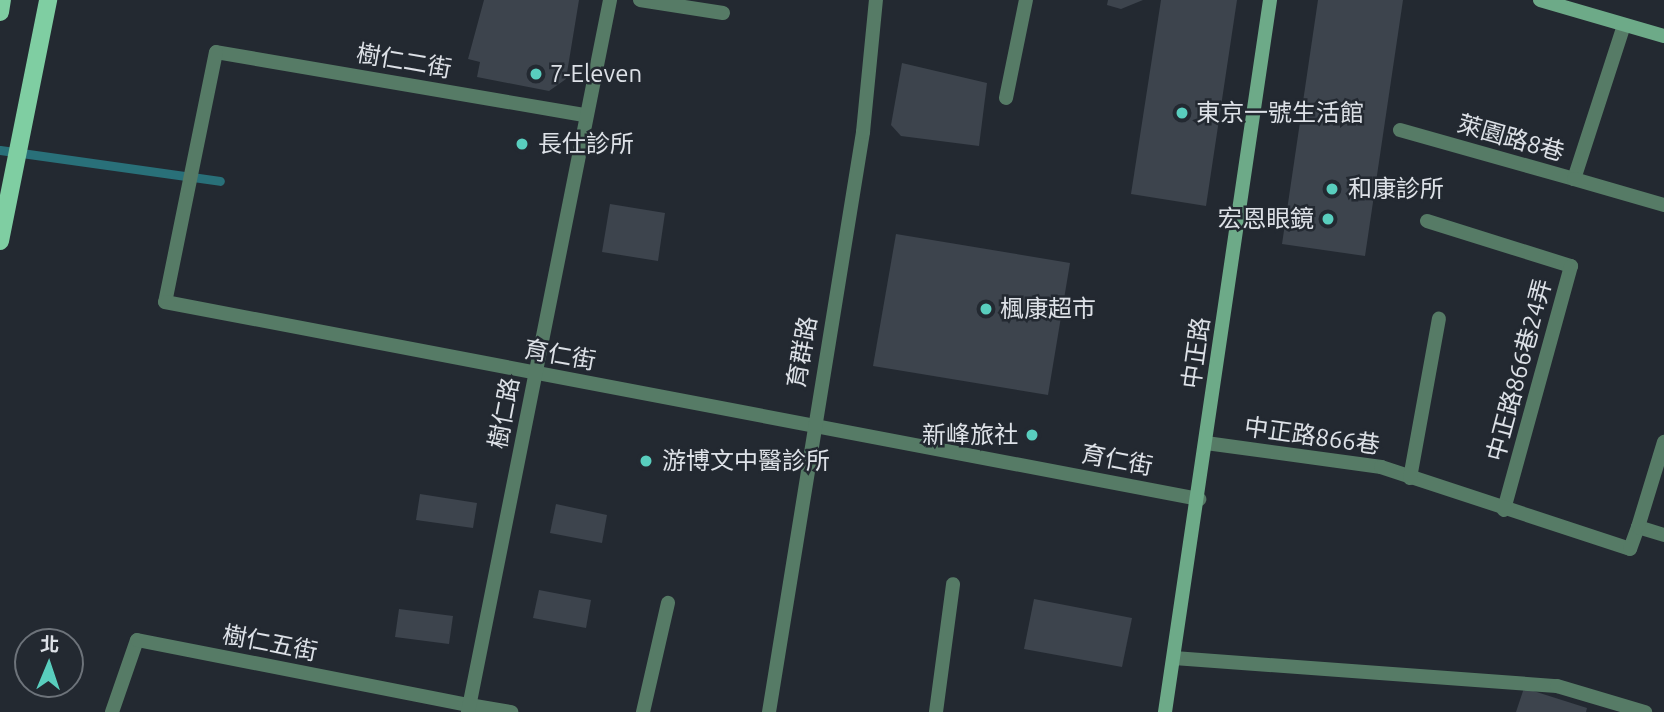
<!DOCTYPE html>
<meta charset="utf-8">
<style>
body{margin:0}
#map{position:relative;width:1664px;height:712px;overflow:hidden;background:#232931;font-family:Ubuntu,"Noto Sans TC",sans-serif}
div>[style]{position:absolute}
.stream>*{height:9px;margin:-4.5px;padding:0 4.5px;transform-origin:4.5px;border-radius:4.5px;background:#297079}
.building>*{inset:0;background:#3d444d}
.lane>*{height:14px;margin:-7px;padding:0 7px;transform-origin:7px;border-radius:7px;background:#567b66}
.street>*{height:14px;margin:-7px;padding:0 7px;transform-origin:7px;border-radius:7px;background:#567b66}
.secondary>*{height:14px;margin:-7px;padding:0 7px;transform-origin:7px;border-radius:7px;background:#6daa88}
.primary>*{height:18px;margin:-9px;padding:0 9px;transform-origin:9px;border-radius:9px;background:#7fcea2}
.dots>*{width:19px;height:19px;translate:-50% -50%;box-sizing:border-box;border:4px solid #232931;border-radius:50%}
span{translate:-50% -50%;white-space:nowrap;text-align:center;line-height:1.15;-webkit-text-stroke:5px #232931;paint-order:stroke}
.street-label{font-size:24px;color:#dde1e7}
.poi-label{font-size:24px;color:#dde1e7}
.left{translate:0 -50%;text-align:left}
.right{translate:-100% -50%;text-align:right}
.north{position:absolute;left:14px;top:628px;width:70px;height:70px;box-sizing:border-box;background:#232931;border:2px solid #6d737a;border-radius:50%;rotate:2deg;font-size:19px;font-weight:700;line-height:28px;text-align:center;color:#dde1e7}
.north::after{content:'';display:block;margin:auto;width:24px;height:32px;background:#59cebe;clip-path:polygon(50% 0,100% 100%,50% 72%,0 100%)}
</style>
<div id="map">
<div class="stream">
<div style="left:0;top:150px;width:222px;rotate:8deg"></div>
</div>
<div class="building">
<div style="clip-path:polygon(484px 0,579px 0,566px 79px,549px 91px,477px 77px,480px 62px,468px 59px)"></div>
<div style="clip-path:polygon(1108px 0,1143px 0,1121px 9px,1107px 5px)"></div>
<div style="clip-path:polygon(1161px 0,1237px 0,1206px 206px,1131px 194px)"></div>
<div style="clip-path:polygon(1318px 0,1403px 0,1365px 256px,1282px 244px)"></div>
<div style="clip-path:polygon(902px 63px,987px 83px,979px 146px,901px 136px,891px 125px)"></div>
<div style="clip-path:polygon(610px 204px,665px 213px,658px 261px,602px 252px)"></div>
<div style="clip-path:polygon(896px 234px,1070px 263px,1048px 395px,873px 366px)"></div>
<div style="clip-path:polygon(420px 494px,477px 503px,473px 528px,416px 520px)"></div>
<div style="clip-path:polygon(556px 504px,607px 515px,602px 543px,550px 533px)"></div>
<div style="clip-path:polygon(539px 590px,591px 600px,586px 628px,533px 618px)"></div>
<div style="clip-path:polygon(1034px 599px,1132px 618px,1122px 667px,1024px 649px)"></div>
<div style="clip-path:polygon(399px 609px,453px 616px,449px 644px,395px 637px)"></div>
<div style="clip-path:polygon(1524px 688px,1587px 708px,1586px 712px,1516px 712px)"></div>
</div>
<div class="lane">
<div style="left:1006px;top:98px;width:100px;rotate:-78.5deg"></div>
<div style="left:1400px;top:130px;width:181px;rotate:15.7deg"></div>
<div style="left:1574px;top:179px;width:162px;rotate:-72deg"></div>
<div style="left:1574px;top:179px;width:94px;rotate:16.1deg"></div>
<div style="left:1427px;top:221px;width:151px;rotate:17.4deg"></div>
<div style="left:1571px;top:266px;width:253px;rotate:105.4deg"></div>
<div style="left:1206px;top:443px;width:177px;rotate:7.8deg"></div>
<div style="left:1381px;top:467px;width:262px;rotate:18.2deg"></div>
<div style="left:1630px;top:549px;width:23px;rotate:-70deg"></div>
<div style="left:1638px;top:527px;width:27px;rotate:17deg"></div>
<div style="left:1410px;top:478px;width:162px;rotate:-79.7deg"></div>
<div style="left:1638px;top:527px;width:89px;rotate:-73deg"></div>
<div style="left:112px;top:712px;width:76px;rotate:-70.9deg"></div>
<div style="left:137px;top:640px;width:338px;rotate:11.1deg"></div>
</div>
<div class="street">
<div style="left:640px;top:0;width:84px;rotate:8.9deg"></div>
<div style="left:584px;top:115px;width:373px;rotate:-170.3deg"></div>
<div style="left:216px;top:52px;width:255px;rotate:101.5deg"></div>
<div style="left:165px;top:302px;width:1053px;rotate:10.79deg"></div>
<div style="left:1174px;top:658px;width:384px;rotate:4.2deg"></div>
<div style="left:1557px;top:686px;width:92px;rotate:16.5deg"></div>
<div style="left:469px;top:705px;width:43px;rotate:9.5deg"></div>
<div style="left:468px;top:712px;width:726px;rotate:-78.72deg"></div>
<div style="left:643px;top:712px;width:112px;rotate:-77.1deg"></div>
<div style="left:769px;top:712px;width:588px;rotate:-80.79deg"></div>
<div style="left:863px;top:132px;width:133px;rotate:-84.4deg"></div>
<div style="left:936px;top:712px;width:129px;rotate:-82.4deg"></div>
</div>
<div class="secondary">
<div style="left:1540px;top:0;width:129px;rotate:16.2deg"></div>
<div style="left:1165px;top:712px;width:720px;rotate:-81.61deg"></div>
</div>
<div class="primary">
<div style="left:0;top:12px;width:12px;rotate:-81deg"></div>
<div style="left:0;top:241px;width:246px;rotate:-78.7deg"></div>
</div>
<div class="dots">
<div style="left:536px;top:74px;background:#59cebe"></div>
<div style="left:1182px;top:113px;background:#59cebe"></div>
<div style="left:522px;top:144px;background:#59cebe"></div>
<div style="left:1332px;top:189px;background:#59cebe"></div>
<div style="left:1328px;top:219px;background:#59cebe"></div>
<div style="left:986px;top:309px;background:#59cebe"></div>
<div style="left:1032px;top:435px;background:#59cebe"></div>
<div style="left:646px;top:461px;background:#59cebe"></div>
</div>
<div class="street-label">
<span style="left:404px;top:61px;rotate:10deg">樹仁二街</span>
<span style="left:1511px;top:138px;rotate:16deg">萊園路8巷</span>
<span style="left:802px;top:352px;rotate:-80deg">育群路</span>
<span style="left:1196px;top:353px;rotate:-82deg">中正路</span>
<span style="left:560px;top:355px;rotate:10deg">育仁街</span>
<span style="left:1519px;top:370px;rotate:-75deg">中正路866巷24弄</span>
<span style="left:504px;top:413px;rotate:-79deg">樹仁路</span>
<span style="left:1312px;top:436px;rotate:8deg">中正路866巷</span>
<span style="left:1117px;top:460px;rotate:11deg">育仁街</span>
<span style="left:270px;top:643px;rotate:11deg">樹仁五街</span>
</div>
<div class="poi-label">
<span class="left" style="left:550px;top:74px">7-Eleven</span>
<span class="left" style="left:1196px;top:113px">東京一號生活館</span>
<span class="left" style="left:538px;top:144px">長仕診所</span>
<span class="left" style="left:1348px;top:189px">和康診所</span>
<span class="right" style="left:1314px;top:219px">宏恩眼鏡</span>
<span class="left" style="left:1000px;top:309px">楓康超市</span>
<span class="right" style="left:1018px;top:435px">新峰旅社</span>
<span class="left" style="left:662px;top:461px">游博文中醫診所</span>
</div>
<div class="north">北</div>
</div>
